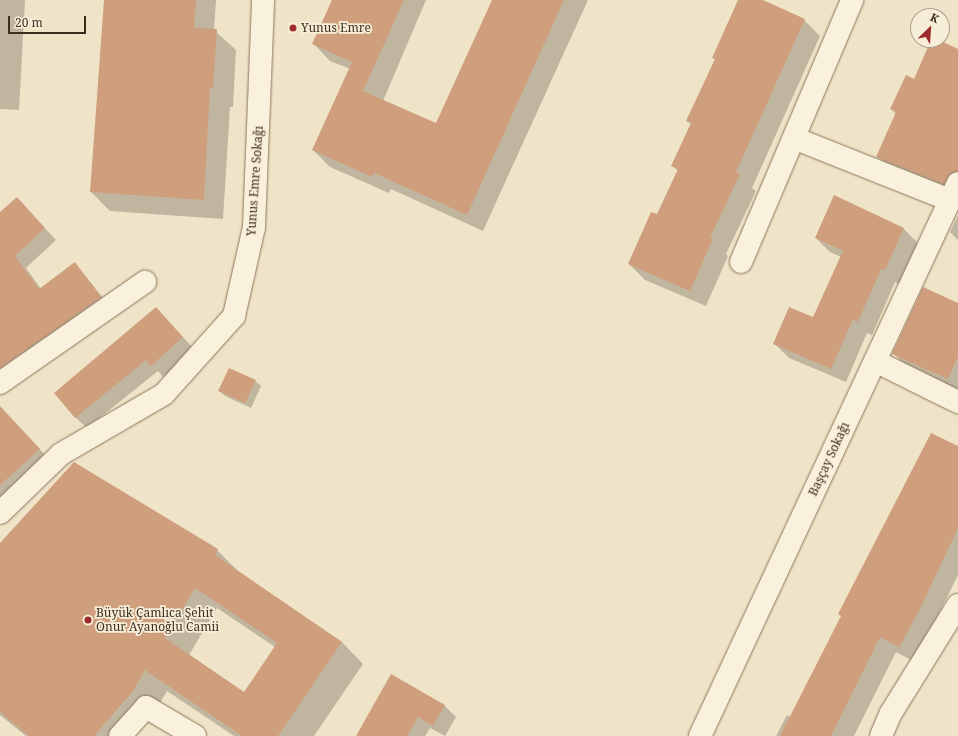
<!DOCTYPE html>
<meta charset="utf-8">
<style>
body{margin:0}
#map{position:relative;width:958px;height:736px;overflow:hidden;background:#f0e4c8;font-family:"Noto Serif",serif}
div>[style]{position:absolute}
.shadow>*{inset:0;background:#0003}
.building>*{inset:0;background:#cf9f7d}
.roads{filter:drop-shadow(0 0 1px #8d765c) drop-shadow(0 0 1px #8d765c)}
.minor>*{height:22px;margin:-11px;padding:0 11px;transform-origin:11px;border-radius:11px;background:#faf1dc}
.secondary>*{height:22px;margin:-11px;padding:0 11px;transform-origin:11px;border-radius:11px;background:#faf1dc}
.dots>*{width:11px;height:11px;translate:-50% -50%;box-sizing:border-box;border:2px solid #f7eed8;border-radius:50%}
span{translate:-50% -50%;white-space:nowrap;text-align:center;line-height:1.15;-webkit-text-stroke:3.5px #f7eed8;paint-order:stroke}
.poi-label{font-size:12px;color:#3d2e20}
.left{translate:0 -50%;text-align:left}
.street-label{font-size:12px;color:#3d2e20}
.north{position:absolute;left:910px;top:8px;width:40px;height:40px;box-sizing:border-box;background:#f7eed8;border:1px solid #ada18e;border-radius:50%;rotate:25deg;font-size:11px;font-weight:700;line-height:16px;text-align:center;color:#3d2e20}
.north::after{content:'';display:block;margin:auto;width:14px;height:18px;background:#9e2a2b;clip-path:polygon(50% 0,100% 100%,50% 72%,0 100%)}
.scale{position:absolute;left:8px;top:16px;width:78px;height:18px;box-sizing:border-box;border:2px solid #3d2e20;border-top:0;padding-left:5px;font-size:12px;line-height:14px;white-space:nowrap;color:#3d2e20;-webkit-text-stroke:3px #f7eed8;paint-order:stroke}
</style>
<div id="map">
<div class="shadow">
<div style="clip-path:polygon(0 0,25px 0,19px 110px,0 109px)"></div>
<div style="clip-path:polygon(105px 0,216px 0,214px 30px,236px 50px,233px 107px,230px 107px,223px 219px,110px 211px,91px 192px)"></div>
<div style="clip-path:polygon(332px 0,426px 0,383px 101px,436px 125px,493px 0,588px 0,483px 231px,391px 189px,389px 193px,330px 167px,313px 150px,350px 69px,330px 61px,314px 44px)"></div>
<div style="clip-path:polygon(739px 0,761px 0,804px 20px,820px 36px,752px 188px,756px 191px,726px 254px,728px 256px,706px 306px,645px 280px,629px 264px,657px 216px,678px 171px,672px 165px,692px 125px,687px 121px,716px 60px,713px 58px)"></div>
<div style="clip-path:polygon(933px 40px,958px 50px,958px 198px,892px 171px,877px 156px,896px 114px,891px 109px,915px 80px)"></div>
<div style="clip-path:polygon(28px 210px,56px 240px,26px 268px,41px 289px,75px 263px,112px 309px,0 387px,0 214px)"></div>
<div style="clip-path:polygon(958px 215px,958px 240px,950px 232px)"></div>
<div style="clip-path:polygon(904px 229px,918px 243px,899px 284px,895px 282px,872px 335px,867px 333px,846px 382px,789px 358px,775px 344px,813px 319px,841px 257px,830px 252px,816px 238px)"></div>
<div style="clip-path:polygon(958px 304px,958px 392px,910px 370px,893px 353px)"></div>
<div style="clip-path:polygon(167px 320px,194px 349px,163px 377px,158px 371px,87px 428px,75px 417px)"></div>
<div style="clip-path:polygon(255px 381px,261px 386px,251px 408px,225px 396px,219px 390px)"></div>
<div style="clip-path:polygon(0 411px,13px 421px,51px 461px,0 498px)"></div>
<div style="clip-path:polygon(958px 448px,958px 575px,915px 662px,896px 652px,854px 736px,776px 736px,787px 715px,791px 717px)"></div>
<div style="clip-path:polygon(evenodd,74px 463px,217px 550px,239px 572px,342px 642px,363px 664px,314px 736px,234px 736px,167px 691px,154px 713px,134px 736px,26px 736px,0 715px,0 544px,74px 463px,217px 608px,275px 647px,245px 693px,189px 655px,217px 608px)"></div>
<div style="clip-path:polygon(445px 706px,456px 717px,445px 736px,430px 728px,425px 736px,357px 736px)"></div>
</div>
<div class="building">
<div style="clip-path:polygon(104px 0,196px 0,194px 28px,217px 29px,213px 88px,210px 88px,204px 200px,90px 192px)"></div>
<div style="clip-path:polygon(332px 0,404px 0,363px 91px,436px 123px,492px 0,564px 0,467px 215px,374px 173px,372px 177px,312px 150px,352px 62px,312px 44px)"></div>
<div style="clip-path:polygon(738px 0,763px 0,805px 19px,736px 172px,740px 174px,710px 238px,713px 239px,690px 291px,628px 264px,651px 212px,657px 214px,678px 169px,671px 166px,691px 123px,686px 121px,715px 59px,712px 58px)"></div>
<div style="clip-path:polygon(931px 40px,939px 40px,958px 49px,958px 171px,951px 173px,944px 184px,876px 157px,896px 112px,890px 109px,906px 75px,914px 79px)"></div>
<div style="clip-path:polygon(834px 195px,904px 228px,885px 270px,881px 269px,858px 322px,853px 319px,831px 369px,773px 344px,789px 307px,813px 317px,843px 251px,815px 238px)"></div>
<div style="clip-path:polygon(17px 197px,45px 228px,15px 256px,39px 289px,75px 262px,101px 297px,0 368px,0 212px)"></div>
<div style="clip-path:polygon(923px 287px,958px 303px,958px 356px,948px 379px,892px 354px)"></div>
<div style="clip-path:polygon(156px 307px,183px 337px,151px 366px,146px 360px,75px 418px,54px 393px)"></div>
<div style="clip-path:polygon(229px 368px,256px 380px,245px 403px,218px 391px)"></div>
<div style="clip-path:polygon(0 406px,40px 449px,0 485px)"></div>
<div style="clip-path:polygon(931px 433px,958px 446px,958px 528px,919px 611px,899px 647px,880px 637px,831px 736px,780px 736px,841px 616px,838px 614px)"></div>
<div style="clip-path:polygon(evenodd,74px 462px,218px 549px,215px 555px,342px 642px,278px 736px,242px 736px,145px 670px,133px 691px,94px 736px,29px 736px,0 712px,0 543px,74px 462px,195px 588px,277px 643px,244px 692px,165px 638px,195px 588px)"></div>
<div style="clip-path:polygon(391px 674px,445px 705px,433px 726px,418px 717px,407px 736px,356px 736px)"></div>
</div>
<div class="roads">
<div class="minor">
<div style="left:794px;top:138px;width:168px;rotate:21.7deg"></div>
<div style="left:741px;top:262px;width:285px;rotate:-67deg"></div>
<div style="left:875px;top:361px;width:93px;rotate:26.3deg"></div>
<div style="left:0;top:383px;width:177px;rotate:-34.9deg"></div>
<div style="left:0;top:513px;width:85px;rotate:-44deg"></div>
<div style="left:61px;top:454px;width:119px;rotate:-30.2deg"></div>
<div style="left:164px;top:394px;width:105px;rotate:-48.1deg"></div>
<div style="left:234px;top:316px;width:91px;rotate:-77.3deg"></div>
<div style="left:254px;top:227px;width:227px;rotate:-87.7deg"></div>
<div style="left:120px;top:736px;width:39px;rotate:-48deg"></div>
<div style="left:146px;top:707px;width:57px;rotate:30.6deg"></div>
<div style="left:700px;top:736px;width:610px;rotate:-64.99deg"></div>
</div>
<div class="secondary">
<div style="left:881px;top:736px;width:25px;rotate:-67deg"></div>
<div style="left:891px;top:713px;width:127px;rotate:-58.2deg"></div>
</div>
</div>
<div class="dots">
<div style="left:293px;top:28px;background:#9e2a2b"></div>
<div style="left:88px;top:620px;background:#9e2a2b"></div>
</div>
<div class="poi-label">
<span class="left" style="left:301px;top:28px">Yunus Emre</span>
<span class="left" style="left:96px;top:620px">Büyük Çamlıca Şehit<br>Onur Ayanoğlu Camii</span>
</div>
<div class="street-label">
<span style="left:255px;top:181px;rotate:-86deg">Yunus Emre Sokağı</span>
<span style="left:829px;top:459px;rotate:-65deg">Başçay Sokağı</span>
</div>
<div class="north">K</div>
<div class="scale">20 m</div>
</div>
